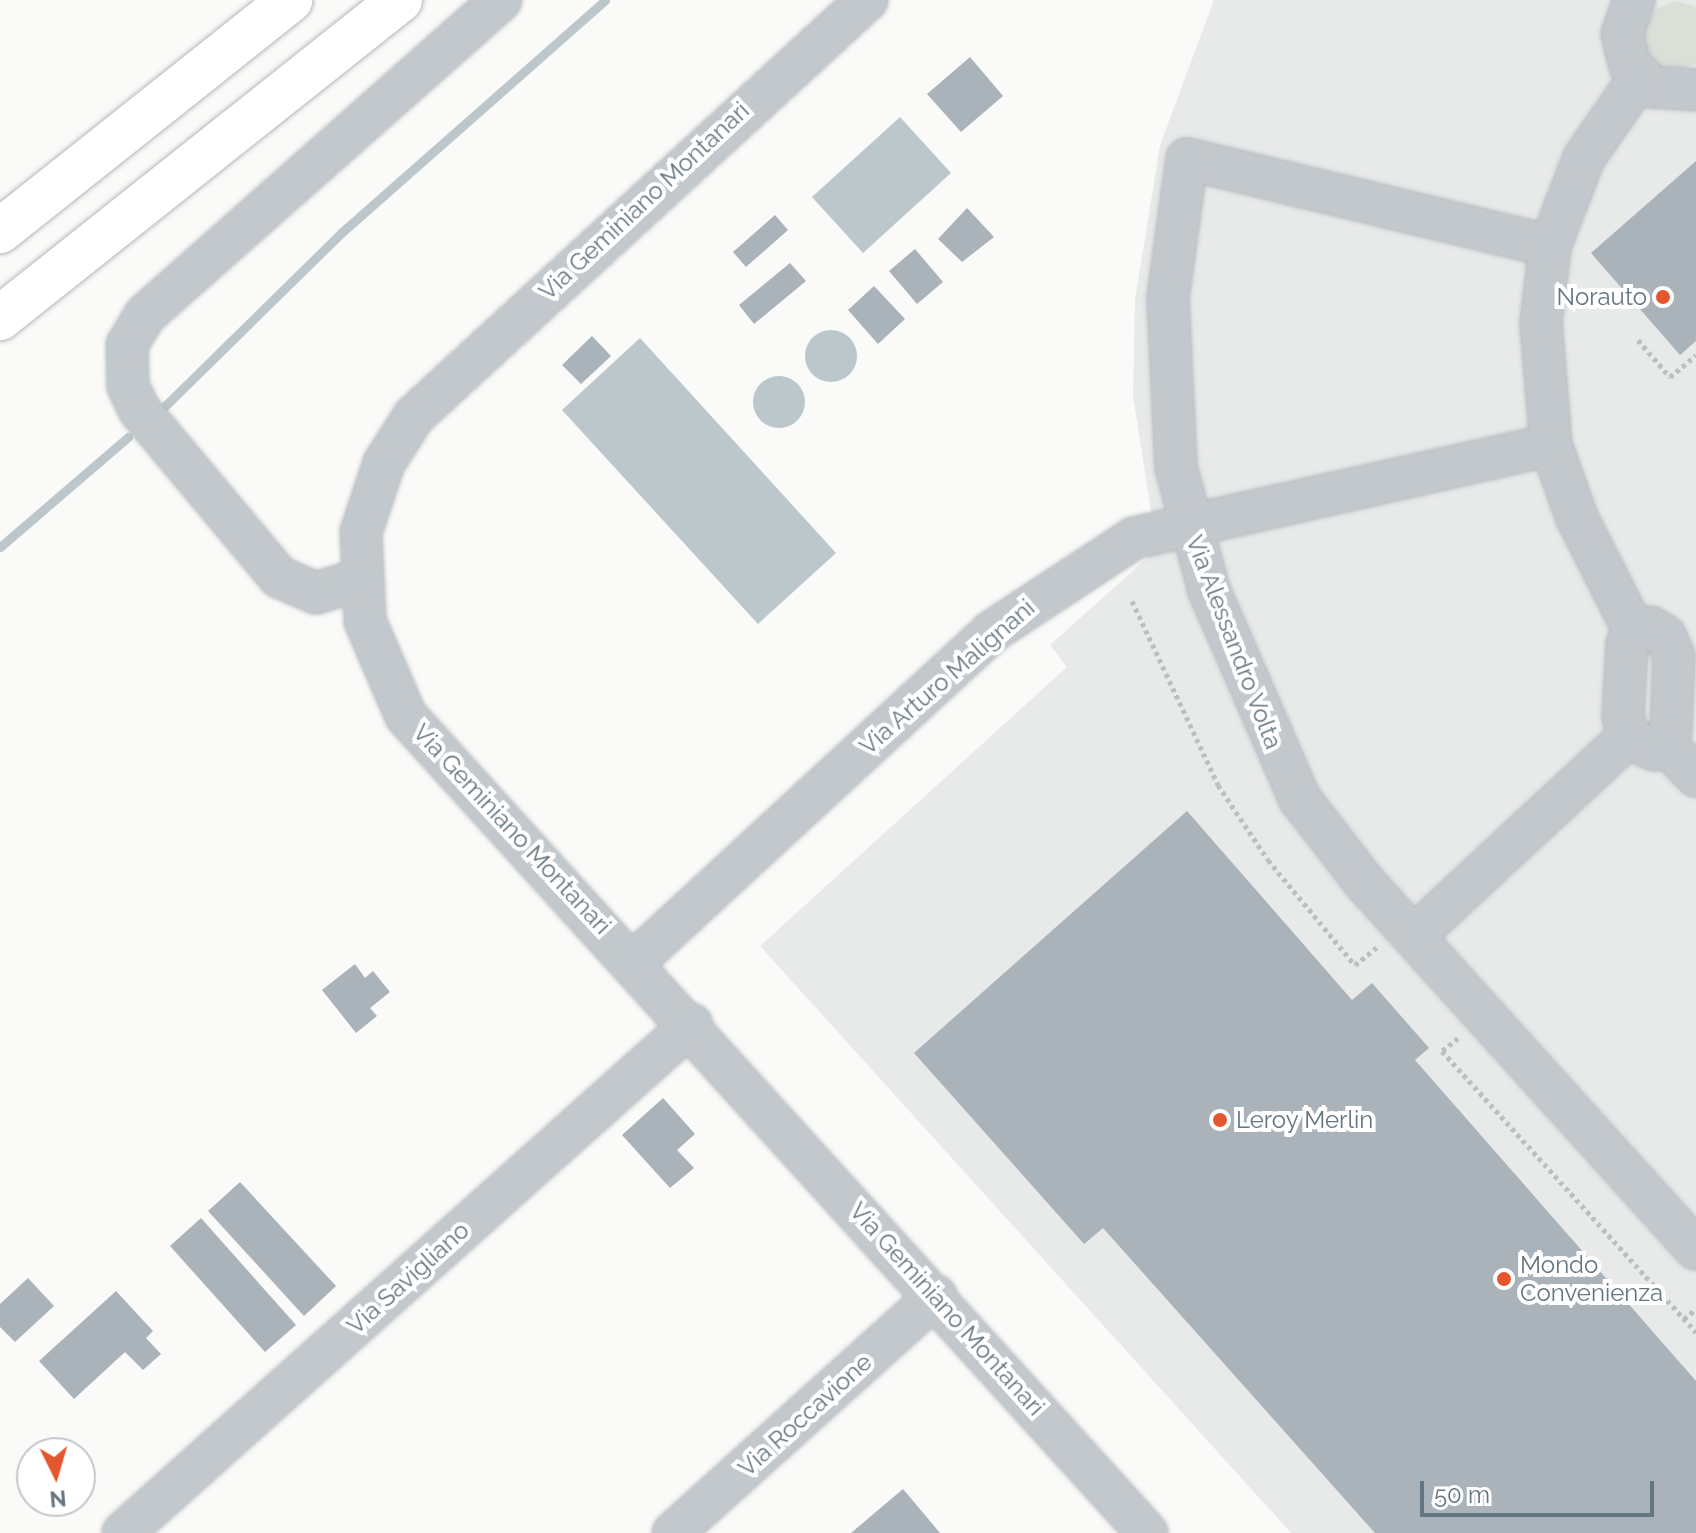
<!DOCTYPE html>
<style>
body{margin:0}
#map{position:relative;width:1696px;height:1533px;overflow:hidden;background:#fafaf8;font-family:Raleway,sans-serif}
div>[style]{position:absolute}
.built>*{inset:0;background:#e8e9e9}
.green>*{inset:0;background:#dadfd7}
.water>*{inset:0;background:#bbc7cb}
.round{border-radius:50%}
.stream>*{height:9px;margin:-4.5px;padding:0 4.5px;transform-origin:4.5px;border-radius:4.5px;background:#bbc7cb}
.building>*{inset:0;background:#aab3b9}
.path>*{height:5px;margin-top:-2.5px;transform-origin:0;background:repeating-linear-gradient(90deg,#bbbfc2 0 4px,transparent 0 8px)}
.roads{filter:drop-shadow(0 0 2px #b4b9bd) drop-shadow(0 0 2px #b4b9bd)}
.minor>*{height:40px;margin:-20px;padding:0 20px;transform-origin:20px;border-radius:20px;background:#c3c8cc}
.highway>*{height:44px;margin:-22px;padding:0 22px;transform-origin:22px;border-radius:22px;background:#fff}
.dots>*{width:22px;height:22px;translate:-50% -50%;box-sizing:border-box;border:4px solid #fff;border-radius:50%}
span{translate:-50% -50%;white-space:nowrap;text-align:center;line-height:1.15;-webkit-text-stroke:8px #fff;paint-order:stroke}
.street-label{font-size:24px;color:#657683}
.poi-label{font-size:24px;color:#657683}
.right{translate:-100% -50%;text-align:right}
.left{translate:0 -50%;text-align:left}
.north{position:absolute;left:16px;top:1437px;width:80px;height:80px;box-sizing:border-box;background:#fff;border:2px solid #c1c8cd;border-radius:50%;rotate:175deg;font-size:22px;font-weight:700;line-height:32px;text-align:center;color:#657683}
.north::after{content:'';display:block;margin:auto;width:28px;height:36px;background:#e4572e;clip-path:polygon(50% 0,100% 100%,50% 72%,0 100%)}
.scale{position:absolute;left:1420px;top:1481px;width:234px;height:36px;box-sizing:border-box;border:4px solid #657683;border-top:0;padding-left:10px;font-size:24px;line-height:28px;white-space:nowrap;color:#657683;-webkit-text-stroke:6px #fff;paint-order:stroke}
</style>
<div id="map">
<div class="built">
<div style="clip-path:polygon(1214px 0,1696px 0,1696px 1533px,1291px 1533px,760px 946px,1067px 667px,1050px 645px,1157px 549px,1133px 396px,1135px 300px,1160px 145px)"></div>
</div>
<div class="green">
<div style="clip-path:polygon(1675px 1px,1696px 7px,1696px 64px,1672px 70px,1646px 51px,1643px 30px,1654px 10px)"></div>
</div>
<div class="water">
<div style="clip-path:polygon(900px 117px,951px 173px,863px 253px,812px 197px)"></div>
<div class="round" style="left:805px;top:330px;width:52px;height:52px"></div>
<div style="clip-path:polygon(640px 338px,836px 553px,758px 624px,562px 410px)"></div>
<div class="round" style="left:753px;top:376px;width:52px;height:52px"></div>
</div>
<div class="stream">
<div style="left:164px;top:407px;width:248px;rotate:-44.5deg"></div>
<div style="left:341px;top:233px;width:352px;rotate:-41.4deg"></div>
<div style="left:0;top:547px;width:169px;rotate:-40.7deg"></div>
</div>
<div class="building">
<div style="clip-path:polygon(970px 57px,1003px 96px,961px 132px,927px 94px)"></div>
<div style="clip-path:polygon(1696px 161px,1696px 341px,1680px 355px,1591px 253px)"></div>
<div style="clip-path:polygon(967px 208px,994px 237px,962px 262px,938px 239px)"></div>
<div style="clip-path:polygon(775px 215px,788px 230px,746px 267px,733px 252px)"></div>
<div style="clip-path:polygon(915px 249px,943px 282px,917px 304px,889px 271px)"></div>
<div style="clip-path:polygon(790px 263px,806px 281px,754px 324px,739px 305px)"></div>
<div style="clip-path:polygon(874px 286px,905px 319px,878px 344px,848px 310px)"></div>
<div style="clip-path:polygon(592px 336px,611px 356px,581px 384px,562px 365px)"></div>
<div style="clip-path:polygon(1187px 811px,1352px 1000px,1372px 983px,1429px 1048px,1415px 1060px,1696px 1381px,1696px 1533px,1375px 1533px,1103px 1228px,1084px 1244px,914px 1053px)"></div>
<div style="clip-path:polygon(355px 964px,365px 978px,373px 971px,390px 992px,370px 1008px,377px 1016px,356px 1033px,322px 990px)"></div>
<div style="clip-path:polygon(663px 1098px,695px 1134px,677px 1150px,694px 1168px,670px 1188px,622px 1135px)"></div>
<div style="clip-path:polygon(240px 1182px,336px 1286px,304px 1316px,208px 1211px)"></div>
<div style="clip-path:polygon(201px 1218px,296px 1325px,265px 1352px,170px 1246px)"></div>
<div style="clip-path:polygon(28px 1278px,54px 1306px,15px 1342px,0 1327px,0 1304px)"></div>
<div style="clip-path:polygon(116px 1291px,153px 1331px,146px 1338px,161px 1354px,143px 1370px,125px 1352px,74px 1399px,39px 1361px)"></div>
<div style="clip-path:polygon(903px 1489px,940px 1533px,851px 1533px)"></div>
</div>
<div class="path">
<div style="left:1638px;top:340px;width:49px;rotate:49.1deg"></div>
<div style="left:1670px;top:377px;width:34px;rotate:-40deg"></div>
<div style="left:1132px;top:601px;width:203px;rotate:64.9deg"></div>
<div style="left:1218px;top:785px;width:90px;rotate:56.3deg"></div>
<div style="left:1268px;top:860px;width:136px;rotate:50.4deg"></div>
<div style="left:1355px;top:965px;width:28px;rotate:-39deg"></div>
<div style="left:1458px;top:1038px;width:21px;rotate:141deg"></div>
<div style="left:1442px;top:1051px;width:379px;rotate:47.9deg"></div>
<div style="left:1684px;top:1319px;width:16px;rotate:-40deg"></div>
</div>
<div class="roads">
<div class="minor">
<div style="left:867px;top:0;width:615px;rotate:137.44deg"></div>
<div style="left:414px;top:416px;width:56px;rotate:122.6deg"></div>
<div style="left:384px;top:463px;width:73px;rotate:108.4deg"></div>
<div style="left:361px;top:532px;width:89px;rotate:87.4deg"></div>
<div style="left:365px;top:621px;width:103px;rotate:66.7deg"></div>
<div style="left:406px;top:716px;width:1103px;rotate:47.79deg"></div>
<div style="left:1634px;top:0;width:36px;rotate:109deg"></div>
<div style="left:1622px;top:34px;width:32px;rotate:76deg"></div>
<div style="left:1630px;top:65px;width:33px;rotate:43deg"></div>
<div style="left:1654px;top:87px;width:42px;rotate:4.1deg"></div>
<div style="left:1550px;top:246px;width:373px;rotate:-166.5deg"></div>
<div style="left:1187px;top:159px;width:140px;rotate:97.8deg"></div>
<div style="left:1168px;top:298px;width:169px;rotate:87.3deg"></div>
<div style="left:1176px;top:467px;width:127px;rotate:75deg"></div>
<div style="left:1209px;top:590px;width:228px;rotate:66.5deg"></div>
<div style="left:1300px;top:799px;width:106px;rotate:52.3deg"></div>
<div style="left:1365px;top:883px;width:493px;rotate:47.9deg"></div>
<div style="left:359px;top:580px;width:45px;rotate:163.2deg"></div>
<div style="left:316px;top:593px;width:40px;rotate:-156.6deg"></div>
<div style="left:279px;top:577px;width:217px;rotate:-129.9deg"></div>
<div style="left:140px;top:411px;width:28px;rotate:-116deg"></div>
<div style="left:128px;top:386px;width:41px;rotate:-91.4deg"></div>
<div style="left:127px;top:345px;width:35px;rotate:-59deg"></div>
<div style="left:145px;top:315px;width:475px;rotate:-41.5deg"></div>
<div style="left:1650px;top:627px;width:17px;rotate:31deg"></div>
<div style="left:1665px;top:636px;width:22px;rotate:66deg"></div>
<div style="left:1674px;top:656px;width:75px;rotate:92.3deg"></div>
<div style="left:1671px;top:731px;width:25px;rotate:132deg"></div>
<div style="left:1654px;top:750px;width:29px;rotate:-153deg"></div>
<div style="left:1628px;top:737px;width:22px;rotate:-103deg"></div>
<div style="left:1623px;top:716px;width:72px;rotate:-86.8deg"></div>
<div style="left:1627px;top:644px;width:16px;rotate:-68deg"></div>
<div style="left:1633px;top:629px;width:17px;rotate:-7deg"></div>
<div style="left:1633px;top:629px;width:124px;rotate:-116.8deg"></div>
<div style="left:1577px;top:518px;width:77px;rotate:-109.6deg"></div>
<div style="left:1551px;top:445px;width:122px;rotate:-94.7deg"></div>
<div style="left:1541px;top:323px;width:78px;rotate:-83.3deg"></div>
<div style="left:1550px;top:246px;width:94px;rotate:-68.9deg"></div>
<div style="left:1584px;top:158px;width:98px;rotate:-55.3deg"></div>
<div style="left:1665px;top:744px;width:45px;rotate:45.9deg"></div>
<div style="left:1414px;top:936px;width:292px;rotate:-42.9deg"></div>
<div style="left:635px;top:961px;width:485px;rotate:-42.7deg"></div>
<div style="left:991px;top:632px;width:171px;rotate:-33.3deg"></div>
<div style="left:1134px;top:538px;width:427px;rotate:-12.6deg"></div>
<div style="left:123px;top:1533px;width:763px;rotate:-41.81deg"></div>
<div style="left:673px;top:1533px;width:354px;rotate:-42deg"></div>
</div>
<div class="highway">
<div style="left:0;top:231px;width:371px;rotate:-38.5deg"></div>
<div style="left:0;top:318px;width:511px;rotate:-38.48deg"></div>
</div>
</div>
<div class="dots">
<div style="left:1663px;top:297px;background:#e4572e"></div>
<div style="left:1220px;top:1120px;background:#e4572e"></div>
<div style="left:1504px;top:1279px;background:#e4572e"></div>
</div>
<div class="street-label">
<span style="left:644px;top:201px;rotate:-43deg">Via Geminiano Montanari</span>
<span style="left:1234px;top:642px;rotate:69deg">Via Alessandro Volta</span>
<span style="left:947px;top:677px;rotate:-41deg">Via Arturo Malignani</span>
<span style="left:512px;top:829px;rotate:47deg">Via Geminiano Montanari</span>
<span style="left:408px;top:1278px;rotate:-42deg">Via Savigliano</span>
<span style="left:947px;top:1309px;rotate:48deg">Via Geminiano Montanari</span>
<span style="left:805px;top:1415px;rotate:-42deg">Via Roccavione</span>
</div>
<div class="poi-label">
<span class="right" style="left:1647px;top:297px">Norauto</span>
<span class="left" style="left:1236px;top:1120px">Leroy Merlin</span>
<span class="left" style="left:1520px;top:1279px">Mondo<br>Convenienza</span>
</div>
<div class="north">N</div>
<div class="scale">50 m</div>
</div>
